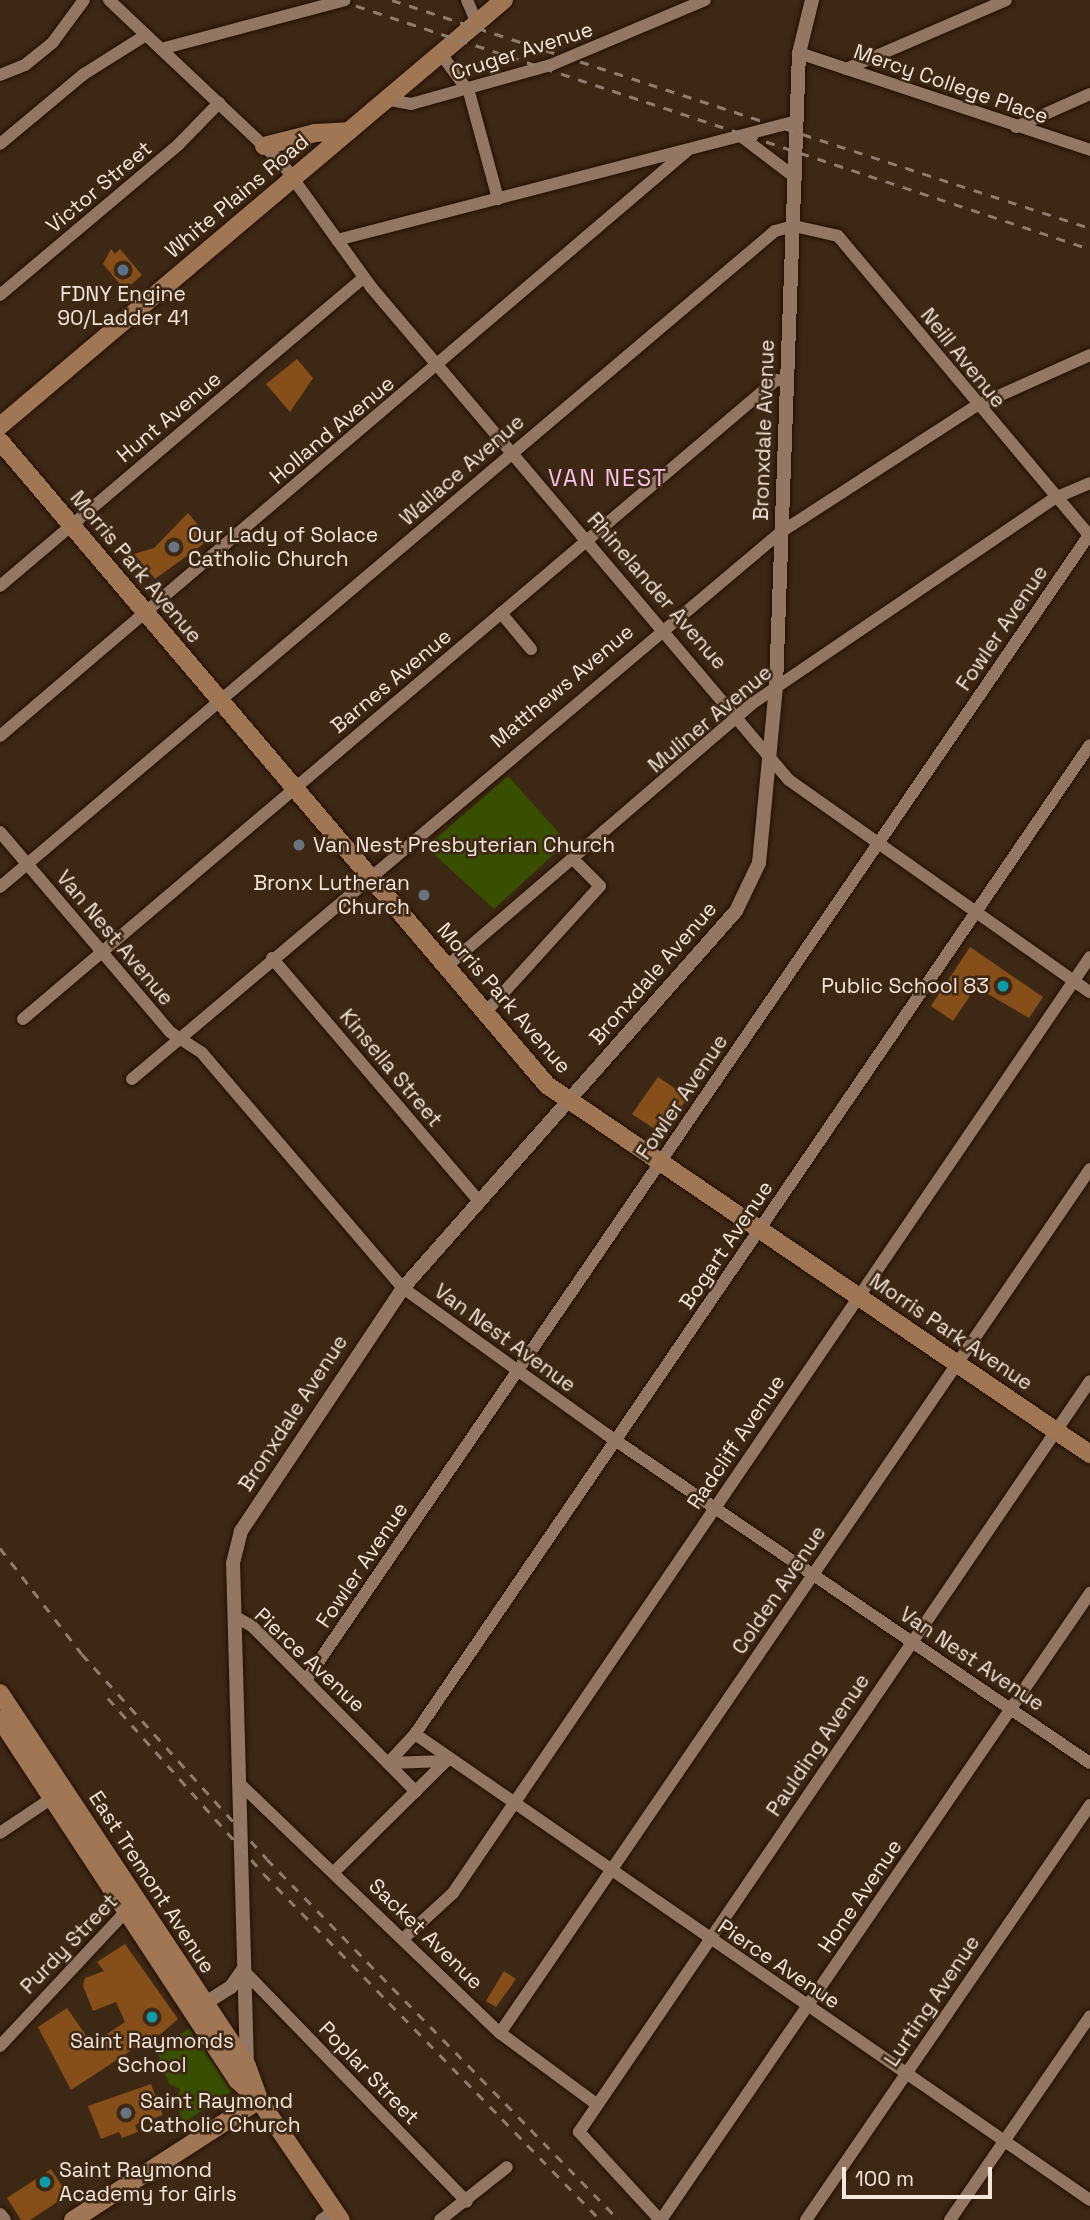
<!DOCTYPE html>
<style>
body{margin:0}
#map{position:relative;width:1090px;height:2220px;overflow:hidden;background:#3d2715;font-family:"Space Grotesk",sans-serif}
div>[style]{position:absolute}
.green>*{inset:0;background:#394f00}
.building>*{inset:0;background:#864e19}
.roads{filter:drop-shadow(0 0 2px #230f01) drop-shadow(0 0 2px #230f01)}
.minor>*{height:12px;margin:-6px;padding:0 6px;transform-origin:6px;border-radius:6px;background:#927864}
.tertiary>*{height:14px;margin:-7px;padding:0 7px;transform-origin:7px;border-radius:7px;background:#927864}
.secondary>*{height:18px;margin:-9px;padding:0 9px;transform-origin:9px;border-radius:9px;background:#a07654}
.rail>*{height:2.5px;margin-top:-1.25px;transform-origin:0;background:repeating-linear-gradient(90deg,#907d6f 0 9px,transparent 0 18px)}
.dots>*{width:19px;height:19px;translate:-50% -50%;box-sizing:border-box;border:4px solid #3d2715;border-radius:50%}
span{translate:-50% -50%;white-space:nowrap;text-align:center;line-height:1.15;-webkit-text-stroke:5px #3d2715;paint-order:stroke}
.street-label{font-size:21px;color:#f5e6db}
.poi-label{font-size:21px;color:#f5e6db}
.left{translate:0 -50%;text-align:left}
.right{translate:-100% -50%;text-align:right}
.neighbourhood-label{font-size:23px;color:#f9c1e6;letter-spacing:2px}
.scale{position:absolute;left:842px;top:2167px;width:150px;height:32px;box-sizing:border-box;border:4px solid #f5e6db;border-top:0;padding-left:9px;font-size:21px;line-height:24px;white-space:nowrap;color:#f5e6db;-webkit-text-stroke:5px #3d2715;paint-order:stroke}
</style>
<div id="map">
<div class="green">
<div style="clip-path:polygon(508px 776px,567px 842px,494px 909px,426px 847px)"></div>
<div style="clip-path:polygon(189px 2028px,232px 2091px,183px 2123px,176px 2102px,180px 2089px,169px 2084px,157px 2052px)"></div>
</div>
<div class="building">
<div style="clip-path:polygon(111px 249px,115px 254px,120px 249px,142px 275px,125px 290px,103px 264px)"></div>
<div style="clip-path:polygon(297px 359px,313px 378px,290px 412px,266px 384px)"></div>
<div style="clip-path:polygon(188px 513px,210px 539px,155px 579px,134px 554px,154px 548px)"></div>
<div style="clip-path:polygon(970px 947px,1043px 997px,1029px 1018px,976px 987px,953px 1021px,931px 1006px)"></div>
<div style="clip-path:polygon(658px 1077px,688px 1097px,662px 1134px,632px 1114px)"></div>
<div style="clip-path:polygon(125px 1944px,178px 2019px,141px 2051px,138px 2046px,71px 2090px,38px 2027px,67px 2008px,92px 2044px,125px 2022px,116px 2002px,93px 2011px,83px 1986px,85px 1978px,104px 1971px,97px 1962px)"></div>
<div style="clip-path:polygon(504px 1971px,516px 1979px,496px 2007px,486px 2001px)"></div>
<div style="clip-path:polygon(151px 2084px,163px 2115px,135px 2125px,138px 2132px,122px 2138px,119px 2132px,101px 2139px,88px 2106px)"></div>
<div style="clip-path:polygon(51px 2169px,68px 2195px,30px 2220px,21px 2220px,7px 2198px)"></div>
</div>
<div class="roads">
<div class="minor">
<div style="left:109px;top:0;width:238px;rotate:43.3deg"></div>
<div style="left:282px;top:163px;width:153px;rotate:54.3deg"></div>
<div style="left:371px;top:287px;width:646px;rotate:49.71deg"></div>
<div style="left:789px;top:780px;width:368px;rotate:35.2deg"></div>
<div style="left:467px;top:0;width:26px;rotate:67deg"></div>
<div style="left:161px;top:49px;width:190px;rotate:-14.9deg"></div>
<div style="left:799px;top:53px;width:307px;rotate:18.4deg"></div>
<div style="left:441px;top:54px;width:47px;rotate:53.6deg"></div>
<div style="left:469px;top:92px;width:111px;rotate:74.8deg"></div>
<div style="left:846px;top:69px;width:174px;rotate:-23.3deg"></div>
<div style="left:0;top:75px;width:27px;rotate:-22deg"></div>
<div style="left:25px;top:65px;width:36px;rotate:-39deg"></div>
<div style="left:53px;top:42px;width:52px;rotate:-53.6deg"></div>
<div style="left:385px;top:99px;width:26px;rotate:11deg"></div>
<div style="left:411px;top:104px;width:145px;rotate:-15.6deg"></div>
<div style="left:551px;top:65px;width:167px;rotate:-22.9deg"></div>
<div style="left:1016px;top:127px;width:81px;rotate:-24deg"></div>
<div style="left:742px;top:137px;width:68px;rotate:37.2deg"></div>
<div style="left:0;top:144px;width:109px;rotate:-39.8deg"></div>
<div style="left:84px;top:74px;width:73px;rotate:-32.2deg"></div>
<div style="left:337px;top:240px;width:475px;rotate:-14.5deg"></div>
<div style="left:0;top:295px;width:233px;rotate:-40.1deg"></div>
<div style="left:178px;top:145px;width:59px;rotate:-45.7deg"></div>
<div style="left:0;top:586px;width:477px;rotate:-40.3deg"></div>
<div style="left:501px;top:613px;width:47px;rotate:50.2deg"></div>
<div style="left:0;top:736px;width:902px;rotate:-40.42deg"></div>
<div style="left:0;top:832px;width:262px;rotate:49.6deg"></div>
<div style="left:170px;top:1032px;width:38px;rotate:33deg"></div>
<div style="left:202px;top:1053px;width:309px;rotate:49.5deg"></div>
<div style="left:403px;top:1288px;width:250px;rotate:35.7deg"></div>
<div style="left:606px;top:1434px;width:585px;rotate:34.21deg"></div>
<div style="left:0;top:887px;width:1015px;rotate:-40.25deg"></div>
<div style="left:775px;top:231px;width:20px;rotate:-15deg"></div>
<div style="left:794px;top:226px;width:45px;rotate:12.8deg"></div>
<div style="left:838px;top:236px;width:392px;rotate:50deg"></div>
<div style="left:272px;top:958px;width:321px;rotate:49.6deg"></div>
<div style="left:446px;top:967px;width:405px;rotate:-40.7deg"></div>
<div style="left:753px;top:703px;width:365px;rotate:-34.2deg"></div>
<div style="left:1055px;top:498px;width:38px;rotate:-23deg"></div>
<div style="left:485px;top:1013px;width:171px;rotate:-47.8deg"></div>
<div style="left:600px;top:886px;width:37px;rotate:-135deg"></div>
<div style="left:23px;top:1019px;width:988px;rotate:-40.32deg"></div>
<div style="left:776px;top:380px;width:11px;rotate:5deg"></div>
<div style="left:132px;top:1079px;width:849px;rotate:-40.13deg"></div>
<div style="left:781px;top:532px;width:232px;rotate:-32.9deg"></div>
<div style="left:976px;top:406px;width:125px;rotate:-24.1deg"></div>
<div style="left:234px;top:1616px;width:21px;rotate:29deg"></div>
<div style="left:252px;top:1626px;width:233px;rotate:45.3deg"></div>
<div style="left:306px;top:1680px;width:1387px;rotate:-55.63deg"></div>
<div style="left:415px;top:1734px;width:820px;rotate:34.62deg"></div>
<div style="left:388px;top:1763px;width:40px;rotate:-47deg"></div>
<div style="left:415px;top:1734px;width:1197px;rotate:-55.69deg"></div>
<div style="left:388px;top:1763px;width:58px;rotate:-2deg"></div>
<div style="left:238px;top:1782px;width:363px;rotate:43.8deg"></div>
<div style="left:500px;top:2033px;width:118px;rotate:36.4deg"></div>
<div style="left:0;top:1833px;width:70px;rotate:-33.9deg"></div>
<div style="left:335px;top:1871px;width:156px;rotate:-44.7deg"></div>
<div style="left:403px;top:1939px;width:68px;rotate:-42.6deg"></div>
<div style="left:453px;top:1893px;width:1132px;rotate:-55.76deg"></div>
<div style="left:243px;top:1970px;width:322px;rotate:46deg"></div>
<div style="left:500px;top:2033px;width:1046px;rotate:-55.67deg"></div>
<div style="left:0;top:2046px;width:193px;rotate:-46.9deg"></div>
<div style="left:321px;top:2220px;width:17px;rotate:-36deg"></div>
<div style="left:440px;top:2220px;width:85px;rotate:-38.3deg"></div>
<div style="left:660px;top:2220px;width:120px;rotate:-132.6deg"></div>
<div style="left:579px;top:2132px;width:908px;rotate:-55.77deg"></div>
<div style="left:661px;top:2220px;width:760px;rotate:-55.62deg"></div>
<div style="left:806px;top:2220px;width:503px;rotate:-55.61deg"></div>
<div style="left:950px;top:2220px;width:247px;rotate:-55.5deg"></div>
</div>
<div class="tertiary">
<div style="left:196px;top:2009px;width:41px;rotate:-32.2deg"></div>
<div style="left:231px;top:1987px;width:21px;rotate:-55deg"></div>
<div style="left:247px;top:2066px;width:503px;rotate:-91.59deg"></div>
<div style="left:233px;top:1563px;width:33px;rotate:-76deg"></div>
<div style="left:241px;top:1531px;width:292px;rotate:-56.3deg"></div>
<div style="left:403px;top:1288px;width:503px;rotate:-48.55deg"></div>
<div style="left:736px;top:911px;width:53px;rotate:-64.4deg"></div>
<div style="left:759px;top:863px;width:178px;rotate:-84.5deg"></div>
<div style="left:776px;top:686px;width:633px;rotate:-87.92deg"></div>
<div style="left:799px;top:53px;width:55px;rotate:-76.2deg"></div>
<div style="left:0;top:2215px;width:6px;rotate:51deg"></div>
</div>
<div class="secondary">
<div style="left:264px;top:146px;width:53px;rotate:-14.3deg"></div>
<div style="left:315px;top:133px;width:34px;rotate:-3deg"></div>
<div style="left:0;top:426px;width:660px;rotate:-40.21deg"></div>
<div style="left:0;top:441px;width:845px;rotate:49.66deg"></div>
<div style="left:547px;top:1085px;width:657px;rotate:34.2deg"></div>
<div style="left:0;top:1693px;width:447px;rotate:56.5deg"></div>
<div style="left:247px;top:2066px;width:33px;rotate:70deg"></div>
<div style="left:0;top:1719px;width:432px;rotate:56.7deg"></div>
<div style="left:237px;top:2080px;width:30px;rotate:42deg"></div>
<div style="left:259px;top:2100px;width:145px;rotate:55.7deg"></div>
<div style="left:73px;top:2220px;width:221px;rotate:-32.8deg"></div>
</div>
</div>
<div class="rail">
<div style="left:339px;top:0;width:791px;rotate:18.34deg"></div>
<div style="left:392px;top:0;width:734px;rotate:18.09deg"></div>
<div style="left:0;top:1548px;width:134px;rotate:52.3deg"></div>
<div style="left:82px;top:1654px;width:276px;rotate:47.9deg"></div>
<div style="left:267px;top:1859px;width:504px;rotate:45.72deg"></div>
<div style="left:108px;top:1698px;width:235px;rotate:48.4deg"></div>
<div style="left:264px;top:1874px;width:482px;rotate:45.8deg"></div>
</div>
<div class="dots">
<div style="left:123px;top:270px;background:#5c6f8a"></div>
<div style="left:174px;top:547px;background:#6b7280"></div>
<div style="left:299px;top:845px;background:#6b7280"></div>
<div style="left:424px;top:895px;background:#6b7280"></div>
<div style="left:1003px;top:986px;background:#0f9aa8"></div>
<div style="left:152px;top:2017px;background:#0f9aa8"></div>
<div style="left:126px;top:2113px;background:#6b7280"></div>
<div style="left:45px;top:2182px;background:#0f9aa8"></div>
</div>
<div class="street-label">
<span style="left:522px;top:51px;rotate:-18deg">Cruger Avenue</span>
<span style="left:951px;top:84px;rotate:19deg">Mercy College Place</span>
<span style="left:99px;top:187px;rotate:-40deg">Victor Street</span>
<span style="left:237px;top:196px;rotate:-40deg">White Plains Road</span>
<span style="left:963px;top:358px;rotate:51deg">Neill Avenue</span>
<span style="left:169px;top:417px;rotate:-40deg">Hunt Avenue</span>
<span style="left:332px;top:430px;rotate:-40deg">Holland Avenue</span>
<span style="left:764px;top:430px;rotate:-88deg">Bronxdale Avenue</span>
<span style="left:462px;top:470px;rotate:-41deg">Wallace Avenue</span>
<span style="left:136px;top:567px;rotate:50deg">Morris Park Avenue</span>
<span style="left:657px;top:591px;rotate:49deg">Rhinelander Avenue</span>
<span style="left:1002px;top:628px;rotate:-56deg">Fowler Avenue</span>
<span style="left:391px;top:681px;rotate:-40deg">Barnes Avenue</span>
<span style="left:562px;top:686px;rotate:-40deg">Matthews Avenue</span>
<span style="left:710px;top:719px;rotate:-40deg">Muliner Avenue</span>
<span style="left:115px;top:938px;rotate:50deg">Van Nest Avenue</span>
<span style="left:653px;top:973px;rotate:-49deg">Bronxdale Avenue</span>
<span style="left:504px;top:998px;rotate:49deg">Morris Park Avenue</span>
<span style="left:391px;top:1068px;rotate:50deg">Kinsella Street</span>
<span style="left:682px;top:1097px;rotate:-56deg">Fowler Avenue</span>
<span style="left:726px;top:1245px;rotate:-56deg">Bogart Avenue</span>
<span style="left:951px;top:1332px;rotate:34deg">Morris Park Avenue</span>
<span style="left:505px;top:1338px;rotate:36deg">Van Nest Avenue</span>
<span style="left:293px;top:1413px;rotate:-57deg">Bronxdale Avenue</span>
<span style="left:736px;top:1442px;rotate:-56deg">Radcliff Avenue</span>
<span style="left:362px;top:1565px;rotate:-56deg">Fowler Avenue</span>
<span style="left:779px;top:1590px;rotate:-56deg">Colden Avenue</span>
<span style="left:972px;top:1659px;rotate:34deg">Van Nest Avenue</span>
<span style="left:310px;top:1660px;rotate:43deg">Pierce Avenue</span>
<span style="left:818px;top:1745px;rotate:-56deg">Paulding Avenue</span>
<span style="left:152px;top:1882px;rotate:57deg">East Tremont Avenue</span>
<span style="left:860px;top:1896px;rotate:-56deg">Hone Avenue</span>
<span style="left:426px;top:1934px;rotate:44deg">Sacket Avenue</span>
<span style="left:69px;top:1944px;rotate:-46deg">Purdy Street</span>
<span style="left:779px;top:1964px;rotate:34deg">Pierce Avenue</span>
<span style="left:932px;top:2001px;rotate:-56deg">Lurting Avenue</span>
<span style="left:369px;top:2073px;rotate:46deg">Poplar Street</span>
</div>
<div class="poi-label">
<span style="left:123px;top:306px">FDNY Engine<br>90/Ladder 41</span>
<span class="left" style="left:188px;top:547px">Our Lady of Solace<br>Catholic Church</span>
<span class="left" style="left:313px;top:845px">Van Nest Presbyterian Church</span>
<span class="right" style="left:410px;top:895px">Bronx Lutheran<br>Church</span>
<span class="right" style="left:989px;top:986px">Public School 83</span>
<span style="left:152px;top:2053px">Saint Raymonds<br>School</span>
<span class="left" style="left:140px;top:2113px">Saint Raymond<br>Catholic Church</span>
<span class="left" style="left:59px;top:2182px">Saint Raymond<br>Academy for Girls</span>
</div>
<div class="neighbourhood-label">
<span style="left:608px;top:478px">VAN NEST</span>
</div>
<div class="scale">100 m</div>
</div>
